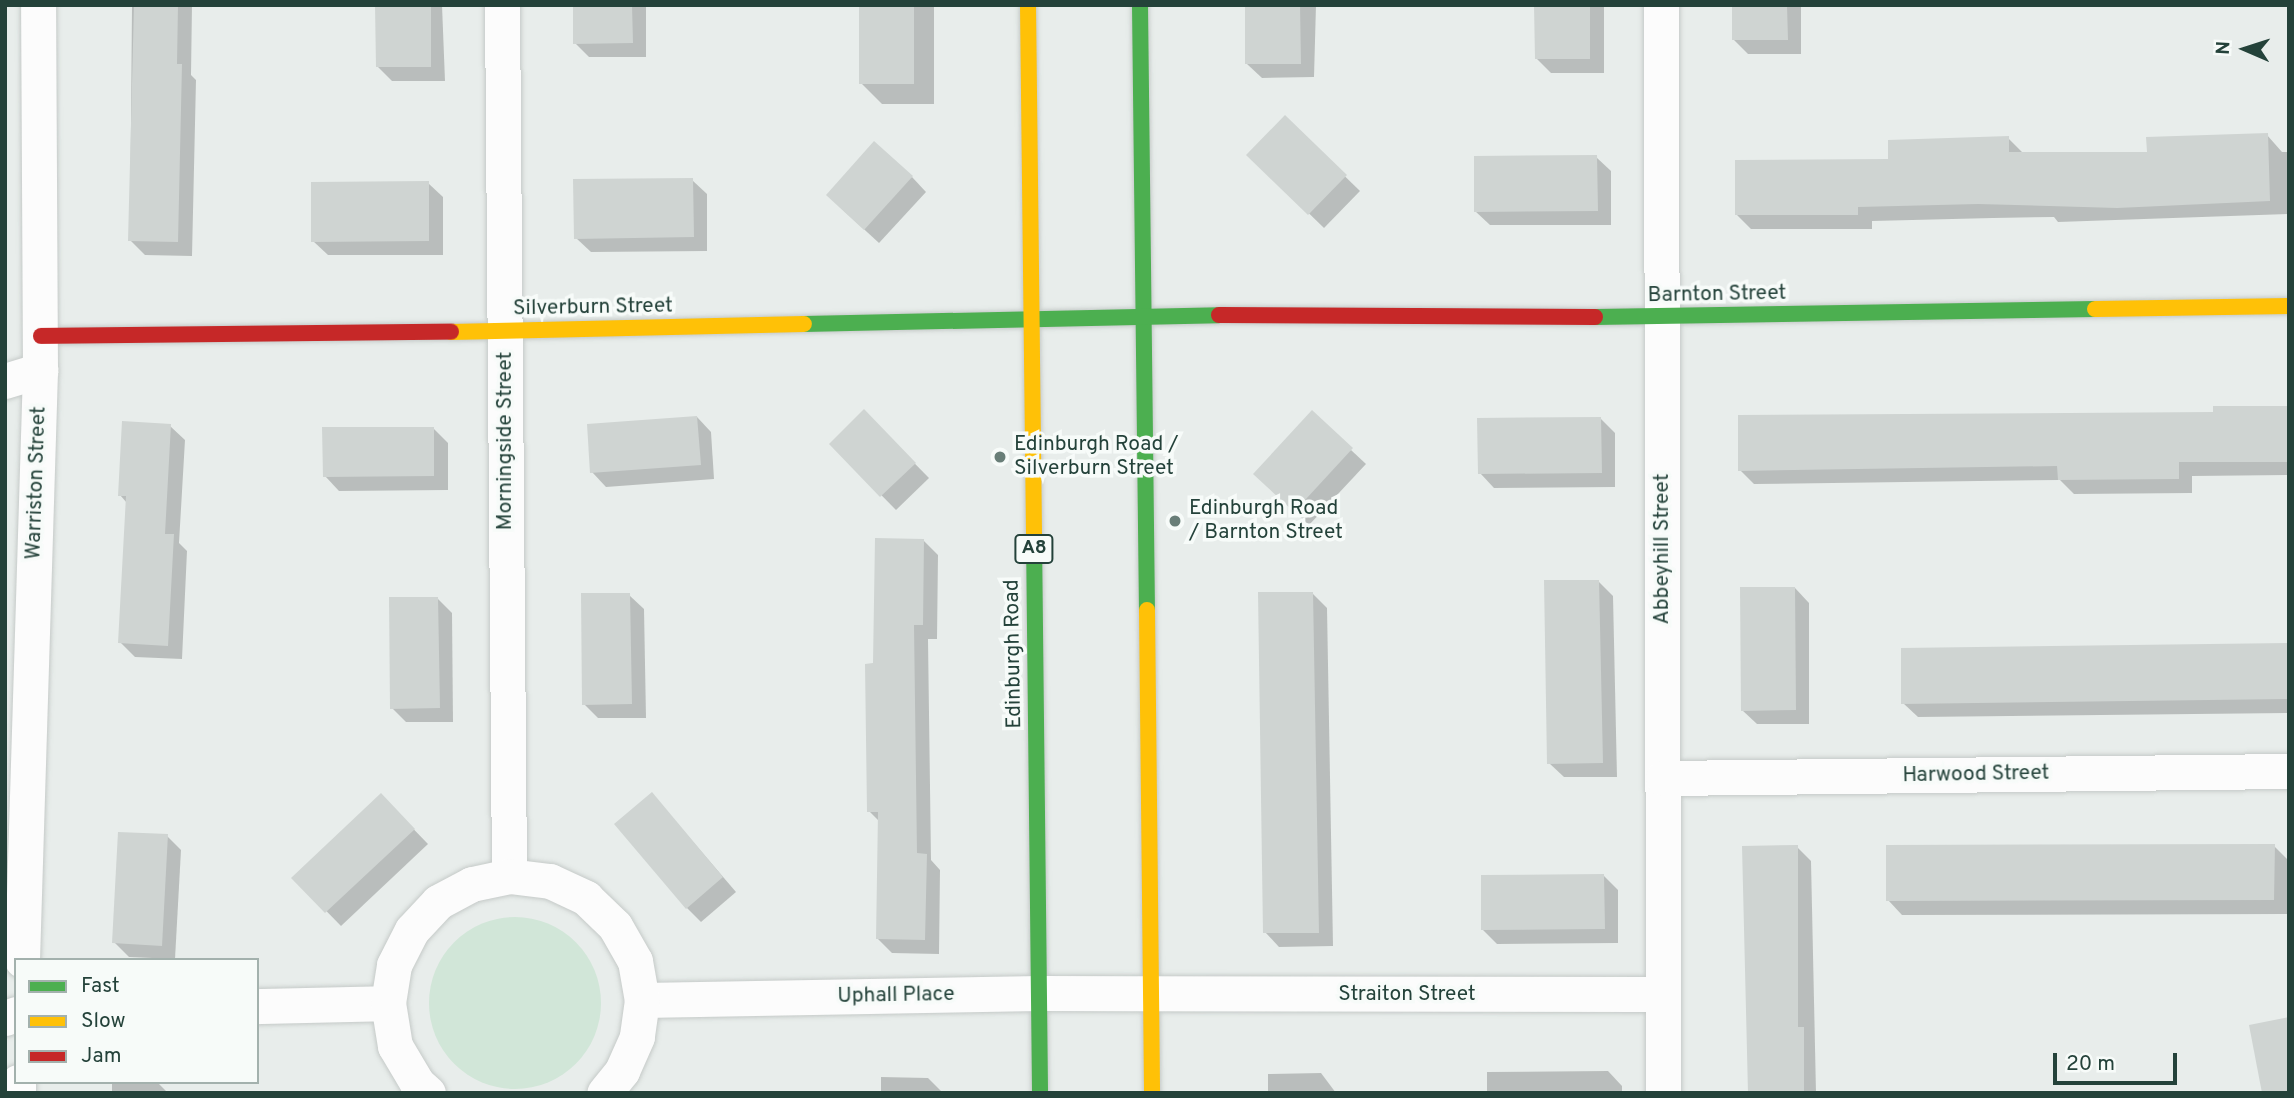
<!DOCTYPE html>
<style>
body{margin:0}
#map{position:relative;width:2294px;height:1098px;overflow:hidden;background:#e8edeb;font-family:Overpass,sans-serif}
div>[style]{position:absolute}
.green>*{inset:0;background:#d1e6d8}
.round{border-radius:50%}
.shadow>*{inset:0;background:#0003}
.building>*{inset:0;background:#cfd4d2}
.roads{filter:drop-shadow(0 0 2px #c5cac8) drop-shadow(0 0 2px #c5cac8)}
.street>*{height:35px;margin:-17.5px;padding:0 17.5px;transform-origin:17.5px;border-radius:17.5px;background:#fcfcfc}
.fast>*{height:16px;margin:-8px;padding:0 8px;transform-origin:8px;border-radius:8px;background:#4caf50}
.slow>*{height:16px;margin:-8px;padding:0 8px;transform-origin:8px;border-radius:8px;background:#ffc107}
.jam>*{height:16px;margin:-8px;padding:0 8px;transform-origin:8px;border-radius:8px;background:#c62828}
.dots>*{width:19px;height:19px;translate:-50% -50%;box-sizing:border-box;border:4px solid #f7fbf9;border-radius:50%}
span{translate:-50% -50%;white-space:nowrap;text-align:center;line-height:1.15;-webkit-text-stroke:7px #f7fbf9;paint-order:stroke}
.shield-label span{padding:2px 5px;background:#f7fbf9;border:2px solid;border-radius:5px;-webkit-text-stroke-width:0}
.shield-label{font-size:19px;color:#24423a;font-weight:700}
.street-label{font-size:21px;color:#24423a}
.poi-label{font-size:21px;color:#24423a}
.left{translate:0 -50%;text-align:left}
.frame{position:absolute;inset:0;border:7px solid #24423a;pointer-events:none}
.legend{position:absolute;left:14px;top:958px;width:245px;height:126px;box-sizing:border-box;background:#f7fbf9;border:2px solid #a3b1ad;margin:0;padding:9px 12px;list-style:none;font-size:21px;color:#24423a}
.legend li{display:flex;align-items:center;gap:14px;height:35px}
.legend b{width:35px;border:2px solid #a3b1ad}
.north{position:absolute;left:2210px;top:14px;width:70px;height:70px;-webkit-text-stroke:5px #f7fbf9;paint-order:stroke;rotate:273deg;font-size:19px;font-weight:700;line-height:28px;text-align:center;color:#24423a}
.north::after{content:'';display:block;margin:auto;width:24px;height:32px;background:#24423a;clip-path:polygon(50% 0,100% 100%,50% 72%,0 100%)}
.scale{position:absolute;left:2053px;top:1053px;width:124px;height:32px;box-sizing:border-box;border:4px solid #24423a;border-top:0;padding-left:9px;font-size:21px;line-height:24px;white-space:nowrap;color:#24423a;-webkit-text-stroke:5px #f7fbf9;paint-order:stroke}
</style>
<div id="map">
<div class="green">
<div class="round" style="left:429px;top:917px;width:172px;height:172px"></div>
</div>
<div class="shadow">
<div style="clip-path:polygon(132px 5px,192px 5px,191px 75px,196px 80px,192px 256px,145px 255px,130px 240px)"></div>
<div style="clip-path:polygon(377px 5px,442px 5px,445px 81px,392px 81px,377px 66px)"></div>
<div style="clip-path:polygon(574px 5px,646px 5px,646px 57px,589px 57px,575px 43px)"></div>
<div style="clip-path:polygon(860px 5px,934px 5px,934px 104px,882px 104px,861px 83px)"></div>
<div style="clip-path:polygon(1246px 5px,1316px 5px,1314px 77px,1262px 78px,1247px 64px)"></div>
<div style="clip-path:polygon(1536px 5px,1604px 5px,1604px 73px,1551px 73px,1536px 58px)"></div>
<div style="clip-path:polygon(1733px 5px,1801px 5px,1801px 54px,1748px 54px,1734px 40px)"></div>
<div style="clip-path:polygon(1285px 118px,1360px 191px,1324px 228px,1249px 155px)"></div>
<div style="clip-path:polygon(2267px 135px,2282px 152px,2289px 152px,2289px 214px,2058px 222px,2054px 217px,1993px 218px,1872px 221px,1872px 229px,1751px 229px,1737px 215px,1890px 161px,2008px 138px,2023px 153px,2149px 153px)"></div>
<div style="clip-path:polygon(1596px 157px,1611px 171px,1611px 225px,1490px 225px,1475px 211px)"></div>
<div style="clip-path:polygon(912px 177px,926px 192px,879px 243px,842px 209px)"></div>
<div style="clip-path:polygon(692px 180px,707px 194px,707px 251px,591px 252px,576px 238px)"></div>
<div style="clip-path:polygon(428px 183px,443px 197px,443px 255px,328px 255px,313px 241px)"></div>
<div style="clip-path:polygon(2289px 407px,2289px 475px,2192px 476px,2192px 493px,2074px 494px,2060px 480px,1754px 484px,1740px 470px)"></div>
<div style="clip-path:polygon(864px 412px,929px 478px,896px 510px,831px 444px)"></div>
<div style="clip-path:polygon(697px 417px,711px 432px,714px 479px,606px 487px,592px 472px)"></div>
<div style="clip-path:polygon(1601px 419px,1615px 433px,1615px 487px,1494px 488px,1480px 473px)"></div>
<div style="clip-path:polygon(170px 426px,185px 440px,179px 543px,187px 551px,182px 659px,135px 657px,120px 642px,127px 503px,120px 495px)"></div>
<div style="clip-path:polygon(433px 428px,448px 443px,448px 490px,339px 491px,325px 476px)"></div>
<div style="clip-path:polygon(1351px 450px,1366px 464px,1309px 525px,1270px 488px)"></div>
<div style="clip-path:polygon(923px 540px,938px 555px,937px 639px,928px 639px,931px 860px,940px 870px,939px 954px,892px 953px,877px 938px,880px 822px,869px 811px,874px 665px)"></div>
<div style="clip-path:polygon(1598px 581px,1613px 596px,1617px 777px,1564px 777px,1549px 763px)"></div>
<div style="clip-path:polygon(1795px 588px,1809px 603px,1809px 724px,1757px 724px,1742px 710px)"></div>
<div style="clip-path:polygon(1313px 594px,1327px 608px,1333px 946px,1279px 947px,1265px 932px)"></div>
<div style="clip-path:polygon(629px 595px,644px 609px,646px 718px,598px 718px,584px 704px)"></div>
<div style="clip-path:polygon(437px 598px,452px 613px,453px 722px,406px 722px,392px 708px)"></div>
<div style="clip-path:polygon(2289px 646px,2289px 713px,1918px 717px,1903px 703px)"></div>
<div style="clip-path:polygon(652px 794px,736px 892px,701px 922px,687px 908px)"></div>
<div style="clip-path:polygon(395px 810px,428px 844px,341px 926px,294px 878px)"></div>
<div style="clip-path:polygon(167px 836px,181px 850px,175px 959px,129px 957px,114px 942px)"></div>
<div style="clip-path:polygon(2274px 846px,2288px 860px,2288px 914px,1902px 915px,1888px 900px)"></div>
<div style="clip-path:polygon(1797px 847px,1811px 861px,1816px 1093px,1749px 1093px)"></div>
<div style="clip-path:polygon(1603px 875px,1618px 890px,1618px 943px,1497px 944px,1483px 930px)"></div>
<div style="clip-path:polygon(1608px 1071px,1622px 1086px,1622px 1093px,1487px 1093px,1487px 1072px)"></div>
<div style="clip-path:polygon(1321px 1073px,1336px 1093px,1268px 1093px,1268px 1074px)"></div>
<div style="clip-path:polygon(881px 1077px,928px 1078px,943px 1093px,881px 1093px)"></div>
<div style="clip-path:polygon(112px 1082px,159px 1084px,168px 1093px,112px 1093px)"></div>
</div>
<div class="building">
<div style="clip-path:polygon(134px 5px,178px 5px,177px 64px,182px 64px,178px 242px,128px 241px)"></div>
<div style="clip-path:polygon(375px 5px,431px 5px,431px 67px,376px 67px)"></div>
<div style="clip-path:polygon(573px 5px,632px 5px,633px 43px,573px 44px)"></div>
<div style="clip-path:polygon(859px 5px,914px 5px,914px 84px,859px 84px)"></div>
<div style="clip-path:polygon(1245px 5px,1300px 5px,1301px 64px,1245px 64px)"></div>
<div style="clip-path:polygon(1534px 5px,1590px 5px,1590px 59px,1535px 59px)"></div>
<div style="clip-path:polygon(1732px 5px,1787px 5px,1788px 40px,1732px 40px)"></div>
<div style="clip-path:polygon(1285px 115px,1347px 175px,1308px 215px,1246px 155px)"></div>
<div style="clip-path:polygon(2268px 133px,2270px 201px,2117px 208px,1978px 204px,1858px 207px,1858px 215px,1735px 215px,1735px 160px,1888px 159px,1888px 140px,2009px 136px,2009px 152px,2147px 152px,2146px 137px)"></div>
<div style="clip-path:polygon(874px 141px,913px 176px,864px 230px,826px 195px)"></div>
<div style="clip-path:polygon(1597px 155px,1598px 211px,1474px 212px,1474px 156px)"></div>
<div style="clip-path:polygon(693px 178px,694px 237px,574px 239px,573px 179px)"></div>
<div style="clip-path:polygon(429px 181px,429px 241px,311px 242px,311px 182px)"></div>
<div style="clip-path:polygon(2213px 406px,2289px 406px,2289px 462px,2179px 462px,2179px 479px,2058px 480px,2057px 466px,1738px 471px,1738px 415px,2213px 412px)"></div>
<div style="clip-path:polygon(864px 409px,916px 463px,880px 497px,829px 444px)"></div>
<div style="clip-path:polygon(1312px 410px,1353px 448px,1294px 512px,1253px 474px)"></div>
<div style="clip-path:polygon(697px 416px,701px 465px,590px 473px,587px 424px)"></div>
<div style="clip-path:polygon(1601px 417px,1602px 473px,1478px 474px,1477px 418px)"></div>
<div style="clip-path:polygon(122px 421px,171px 424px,165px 534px,174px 534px,168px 646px,118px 643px,126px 496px,118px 496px)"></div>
<div style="clip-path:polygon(322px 427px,434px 427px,434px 476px,323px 477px)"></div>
<div style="clip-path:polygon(875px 538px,924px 539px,923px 625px,914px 625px,917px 853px,927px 854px,925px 940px,876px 939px,878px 812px,867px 812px,865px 664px,873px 663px)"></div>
<div style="clip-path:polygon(1544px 580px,1599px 580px,1603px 763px,1547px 764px)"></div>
<div style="clip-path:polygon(1740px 587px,1795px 587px,1796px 710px,1741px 711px)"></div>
<div style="clip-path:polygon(1258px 592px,1313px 592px,1319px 933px,1263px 933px)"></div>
<div style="clip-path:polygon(581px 593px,630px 593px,632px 704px,582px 705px)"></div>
<div style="clip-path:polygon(389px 597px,438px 597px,440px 708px,390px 709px)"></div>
<div style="clip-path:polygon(2289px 643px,2289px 699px,1901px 704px,1901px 648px)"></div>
<div style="clip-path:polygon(652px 792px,723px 877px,686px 909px,614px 824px)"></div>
<div style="clip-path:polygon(381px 793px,415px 829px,325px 913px,291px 878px)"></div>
<div style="clip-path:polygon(118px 832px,168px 834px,162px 946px,112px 943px)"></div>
<div style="clip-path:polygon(2275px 844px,2274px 900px,1886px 901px,1886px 845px)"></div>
<div style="clip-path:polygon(1798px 845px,1798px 1027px,1804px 1027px,1804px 1093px,1748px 1093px,1742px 846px)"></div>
<div style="clip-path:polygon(1604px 874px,1605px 929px,1481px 930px,1481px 875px)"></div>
<div style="clip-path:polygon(2289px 1017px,2289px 1093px,2262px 1093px,2249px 1025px)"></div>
</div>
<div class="roads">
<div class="street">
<div style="left:502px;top:5px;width:871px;rotate:89.54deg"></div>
<div style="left:1661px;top:5px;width:1088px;rotate:89.89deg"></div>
<div style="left:5px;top:381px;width:37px;rotate:-17deg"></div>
<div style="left:1663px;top:778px;width:626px;rotate:-0.64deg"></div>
<div style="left:22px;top:960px;width:590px;rotate:-88.25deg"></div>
<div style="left:40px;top:370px;width:365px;rotate:-90.3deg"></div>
<div style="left:642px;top:1000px;width:397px;rotate:-1deg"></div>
<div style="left:1039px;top:993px;width:624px;rotate:0.09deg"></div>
<div style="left:257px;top:1006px;width:131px;rotate:-1.3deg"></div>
<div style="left:5px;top:1018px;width:12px;rotate:-20deg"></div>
<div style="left:18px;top:1093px;width:11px;rotate:-90deg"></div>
<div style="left:428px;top:1093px;width:15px;rotate:-138deg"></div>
<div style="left:417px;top:1083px;width:43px;rotate:-120.7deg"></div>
<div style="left:395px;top:1046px;width:44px;rotate:-99.2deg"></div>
<div style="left:388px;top:1003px;width:38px;rotate:-81deg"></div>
<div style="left:394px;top:965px;width:39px;rotate:-63deg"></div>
<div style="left:412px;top:930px;width:38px;rotate:-47deg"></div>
<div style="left:438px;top:902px;width:38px;rotate:-28deg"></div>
<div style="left:472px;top:884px;width:38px;rotate:-12deg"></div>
<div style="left:509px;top:876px;width:41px;rotate:7deg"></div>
<div style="left:550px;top:881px;width:40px;rotate:25deg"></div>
<div style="left:586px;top:898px;width:40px;rotate:44deg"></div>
<div style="left:615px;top:926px;width:40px;rotate:60.3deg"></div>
<div style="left:635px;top:961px;width:40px;rotate:80deg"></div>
<div style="left:642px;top:1000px;width:37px;rotate:98deg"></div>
<div style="left:637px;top:1037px;width:37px;rotate:114deg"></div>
<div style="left:622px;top:1071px;width:28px;rotate:129deg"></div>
</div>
<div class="fast">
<div style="left:1140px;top:5px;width:605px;rotate:89.34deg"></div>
<div style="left:1595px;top:317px;width:500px;rotate:-0.92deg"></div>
<div style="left:804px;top:324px;width:415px;rotate:-1.2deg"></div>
<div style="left:1034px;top:536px;width:557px;rotate:89.38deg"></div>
</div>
<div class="slow">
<div style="left:1028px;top:5px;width:531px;rotate:89.35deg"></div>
<div style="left:2095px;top:309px;width:194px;rotate:-0.9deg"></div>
<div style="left:451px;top:332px;width:353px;rotate:-1.3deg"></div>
<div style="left:1147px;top:610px;width:483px;rotate:89.4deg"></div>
</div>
<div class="jam">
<div style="left:1219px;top:315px;width:376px;rotate:0.3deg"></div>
<div style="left:41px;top:336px;width:410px;rotate:-0.6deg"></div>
</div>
</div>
<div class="dots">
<div style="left:1000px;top:457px;background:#697e78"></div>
<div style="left:1175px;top:521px;background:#697e78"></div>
</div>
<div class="shield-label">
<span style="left:1034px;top:549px">A8</span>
</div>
<div class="street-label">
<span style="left:1717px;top:295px;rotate:-1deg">Barnton Street</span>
<span style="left:593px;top:308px;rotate:-1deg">Silverburn Street</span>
<span style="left:506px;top:441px;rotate:-90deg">Morningside Street</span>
<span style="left:37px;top:483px;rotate:-88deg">Warriston Street</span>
<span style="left:1663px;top:549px;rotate:-90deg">Abbeyhill Street</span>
<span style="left:1014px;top:654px;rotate:-91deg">Edinburgh Road</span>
<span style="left:1976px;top:775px;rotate:-1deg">Harwood Street</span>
<span style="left:1407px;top:995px">Straiton Street</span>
<span style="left:896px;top:996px;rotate:-1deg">Uphall Place</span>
</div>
<div class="poi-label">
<span class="left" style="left:1014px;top:457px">Edinburgh Road /<br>Silverburn Street</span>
<span class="left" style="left:1189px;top:521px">Edinburgh Road<br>/ Barnton Street</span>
</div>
<div class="frame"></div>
<ul class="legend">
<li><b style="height:9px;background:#4caf50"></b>Fast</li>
<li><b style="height:9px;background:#ffc107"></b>Slow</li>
<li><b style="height:9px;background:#c62828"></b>Jam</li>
</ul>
<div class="north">N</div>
<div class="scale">20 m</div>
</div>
